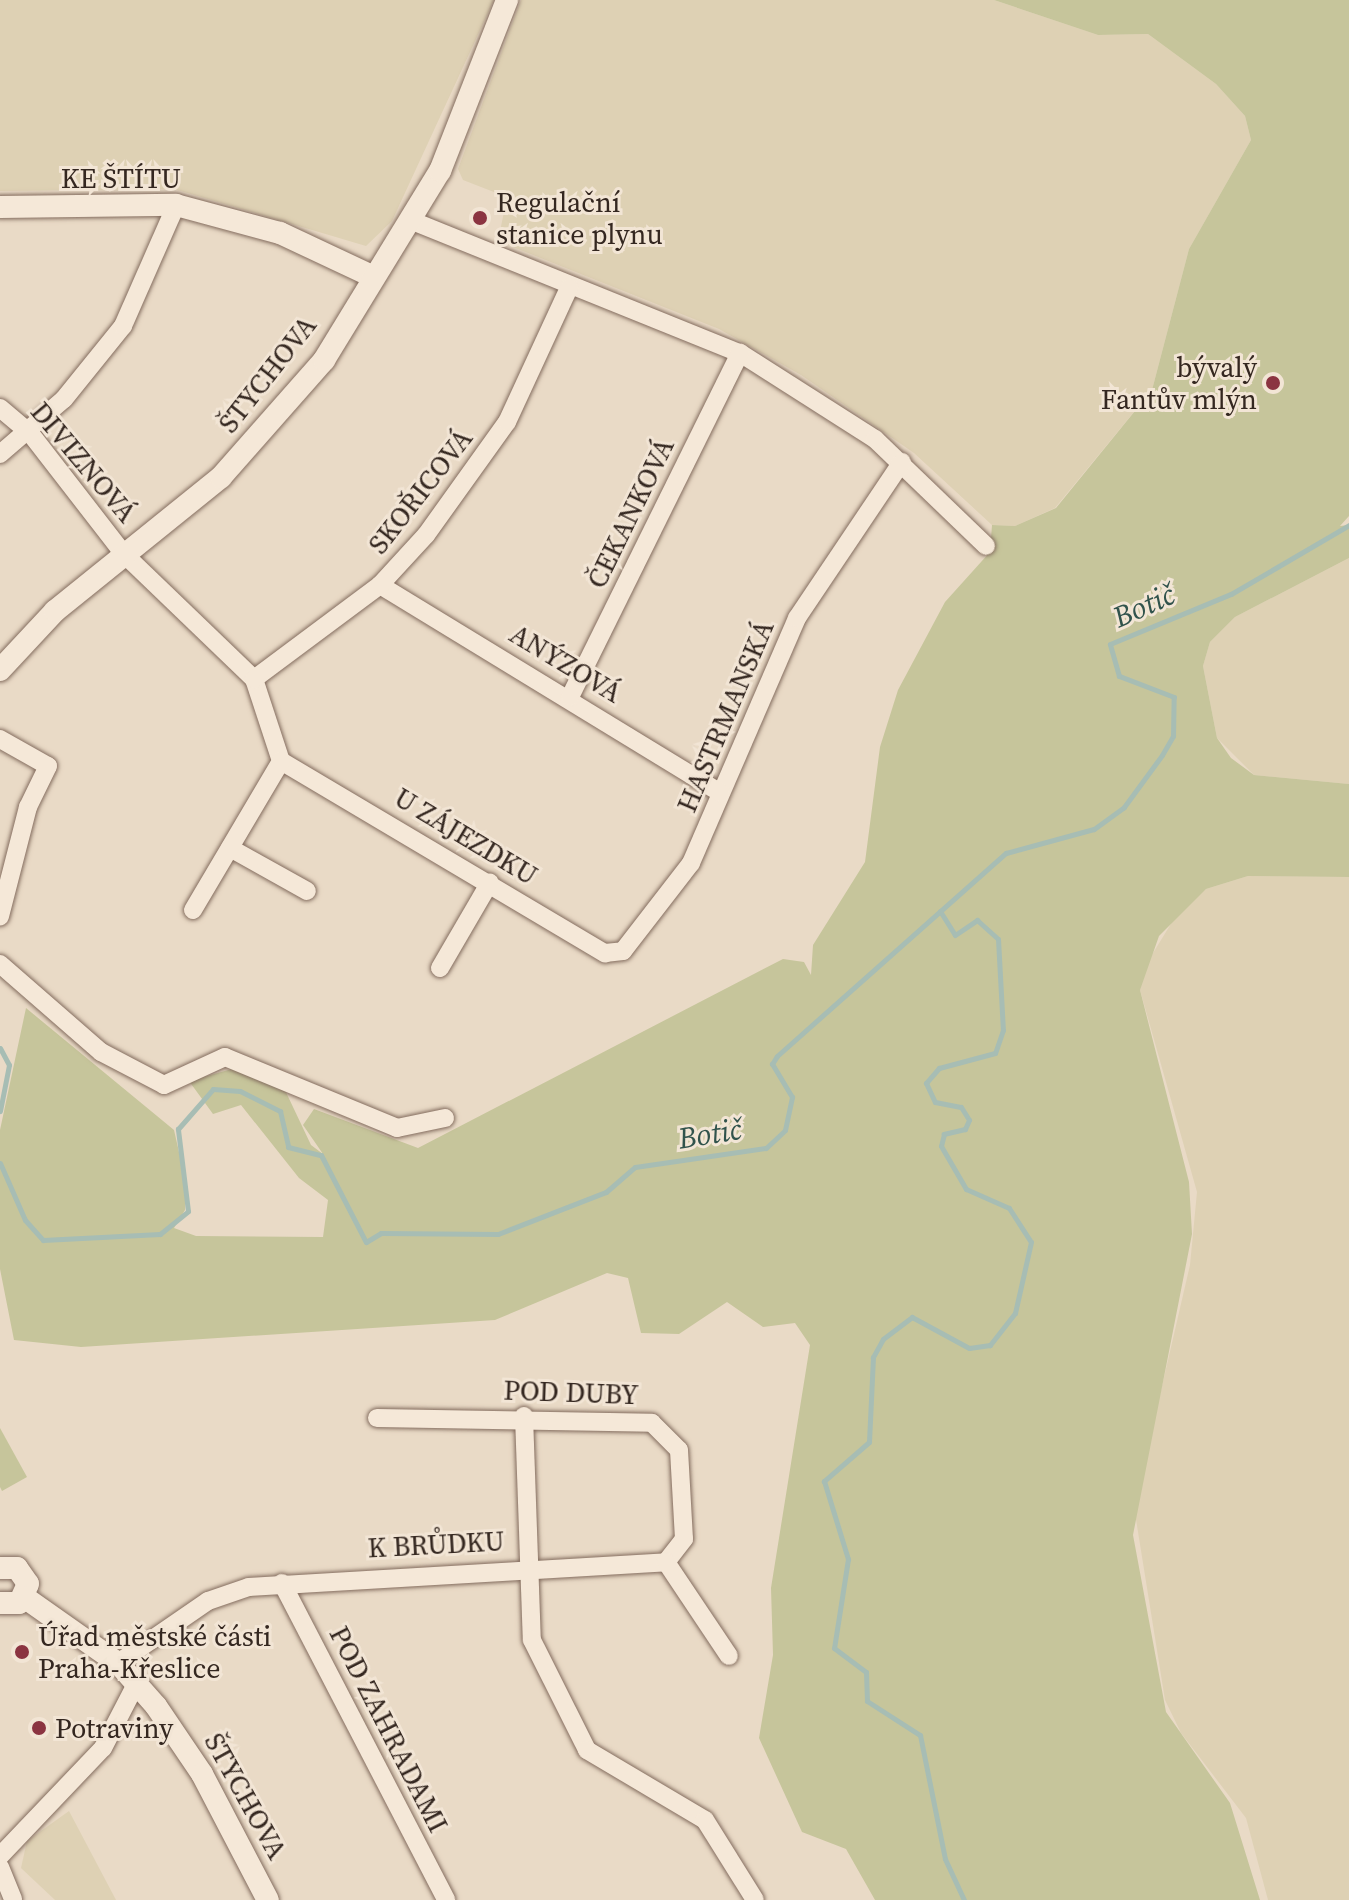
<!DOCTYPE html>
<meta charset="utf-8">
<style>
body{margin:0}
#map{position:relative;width:1349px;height:1900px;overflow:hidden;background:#e9dac6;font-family:"Source Serif 4",serif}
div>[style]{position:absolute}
.farmland>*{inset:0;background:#ded1b4}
.green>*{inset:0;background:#c6c59b}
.stream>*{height:5px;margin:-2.5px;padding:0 2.5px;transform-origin:2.5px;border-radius:2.5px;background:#a7bdb4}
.roads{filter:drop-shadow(0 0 2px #836c5e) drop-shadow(0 0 2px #836c5e)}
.minor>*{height:18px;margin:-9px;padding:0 9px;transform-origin:9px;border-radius:9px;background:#f5e8d8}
.tertiary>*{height:22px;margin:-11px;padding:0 11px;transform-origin:11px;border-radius:11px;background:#f5e8d8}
.dots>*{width:22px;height:22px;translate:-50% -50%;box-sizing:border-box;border:4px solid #f2e5d5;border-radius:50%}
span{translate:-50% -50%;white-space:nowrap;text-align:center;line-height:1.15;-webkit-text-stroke:6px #f2e5d5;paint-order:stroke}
.street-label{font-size:28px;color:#342720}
.poi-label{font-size:28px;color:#342720}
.left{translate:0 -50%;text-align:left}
.right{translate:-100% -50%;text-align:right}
.water-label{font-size:30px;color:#31534c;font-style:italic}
</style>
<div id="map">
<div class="farmland">
<div style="clip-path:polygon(0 0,494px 0,392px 221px,366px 246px,174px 189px,0 191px)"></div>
<div style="clip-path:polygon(521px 0,994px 0,1098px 35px,1148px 34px,1216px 84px,1245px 116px,1251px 140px,1189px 249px,1152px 390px,1055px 508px,1015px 526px,992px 525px,914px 453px,801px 375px,719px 329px,498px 241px,505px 207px,499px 194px,463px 180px,458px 169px)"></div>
<div style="clip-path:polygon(1349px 558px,1349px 784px,1254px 775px,1217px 738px,1203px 666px,1210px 642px,1235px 617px)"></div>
<div style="clip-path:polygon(1248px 876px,1349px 877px,1349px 1900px,1268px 1900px,1246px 1818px,1181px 1733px,1165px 1700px,1134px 1507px,1190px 1265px,1197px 1192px,1140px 990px,1142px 971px,1180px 909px,1206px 889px)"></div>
<div style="clip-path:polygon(69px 1811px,116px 1900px,55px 1900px,21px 1868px,27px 1841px)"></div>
</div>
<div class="green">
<div style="clip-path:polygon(994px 0,1349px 0,1349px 516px,1340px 526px,1349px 525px,1349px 558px,1235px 617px,1210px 642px,1203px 666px,1217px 738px,1231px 758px,1254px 775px,1349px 784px,1349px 877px,1248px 876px,1206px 889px,1159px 936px,1140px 990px,1189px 1182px,1192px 1234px,1133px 1535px,1166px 1712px,1230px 1803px,1260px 1900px,875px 1900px,846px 1849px,802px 1832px,759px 1738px,773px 1655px,771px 1588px,810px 1345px,795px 1323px,763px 1327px,727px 1302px,679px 1334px,641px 1333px,628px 1278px,607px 1273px,495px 1320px,81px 1347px,14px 1340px,0 1269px,0 1130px,26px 1008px,174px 1130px,186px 1183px,185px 1210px,174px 1228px,196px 1236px,323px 1237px,328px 1200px,299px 1178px,241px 1105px,213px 1114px,189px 1081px,239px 1067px,284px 1088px,311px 1145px,323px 1154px,303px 1125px,314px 1109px,418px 1148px,783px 959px,804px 962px,811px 975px,813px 945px,865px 862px,880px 747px,898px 690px,945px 602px,990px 552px,992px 525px,1015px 526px,1056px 508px,1152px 390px,1189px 249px,1251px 140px,1245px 116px,1216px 84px,1148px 34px,1098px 35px)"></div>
<div style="clip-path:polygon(0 1428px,27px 1477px,2px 1491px,0 1487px)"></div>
</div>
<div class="stream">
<div style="left:940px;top:911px;width:28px;rotate:58deg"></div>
<div style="left:955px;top:935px;width:27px;rotate:-34deg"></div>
<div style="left:977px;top:920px;width:28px;rotate:42deg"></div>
<div style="left:998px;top:939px;width:91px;rotate:86.9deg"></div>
<div style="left:1003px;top:1030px;width:24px;rotate:109deg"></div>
<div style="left:995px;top:1053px;width:58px;rotate:165deg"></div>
<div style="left:939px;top:1068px;width:20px;rotate:131deg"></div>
<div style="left:926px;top:1083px;width:21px;rotate:65deg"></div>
<div style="left:935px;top:1102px;width:26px;rotate:11deg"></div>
<div style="left:961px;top:1107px;width:15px;rotate:58deg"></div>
<div style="left:969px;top:1120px;width:10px;rotate:114deg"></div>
<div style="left:965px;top:1129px;width:22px;rotate:167deg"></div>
<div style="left:944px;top:1134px;width:12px;rotate:104deg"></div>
<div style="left:941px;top:1146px;width:50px;rotate:59.8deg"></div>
<div style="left:966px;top:1189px;width:47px;rotate:23.8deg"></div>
<div style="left:1009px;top:1208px;width:40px;rotate:57.1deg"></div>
<div style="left:1031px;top:1242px;width:73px;rotate:102.7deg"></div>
<div style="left:1015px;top:1313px;width:41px;rotate:128deg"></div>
<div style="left:990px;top:1345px;width:21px;rotate:172deg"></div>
<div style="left:969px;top:1348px;width:65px;rotate:-151.5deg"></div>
<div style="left:912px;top:1317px;width:36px;rotate:143deg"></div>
<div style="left:883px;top:1339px;width:21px;rotate:119deg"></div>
<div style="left:873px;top:1357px;width:85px;rotate:92.7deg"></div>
<div style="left:869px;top:1442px;width:60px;rotate:139.1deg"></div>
<div style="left:824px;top:1481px;width:82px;rotate:72.9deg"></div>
<div style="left:848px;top:1559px;width:90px;rotate:98.9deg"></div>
<div style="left:834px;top:1648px;width:40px;rotate:37deg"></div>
<div style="left:866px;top:1672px;width:29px;rotate:88deg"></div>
<div style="left:867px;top:1701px;width:63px;rotate:32.7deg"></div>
<div style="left:920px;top:1735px;width:126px;rotate:78.6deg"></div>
<div style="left:945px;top:1859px;width:45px;rotate:65.1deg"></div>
<div style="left:0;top:1048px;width:19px;rotate:62deg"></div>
<div style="left:9px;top:1065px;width:47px;rotate:101.1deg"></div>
<div style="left:0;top:1163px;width:62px;rotate:66.3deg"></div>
<div style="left:25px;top:1220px;width:27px;rotate:48deg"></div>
<div style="left:43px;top:1240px;width:117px;rotate:-2.9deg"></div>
<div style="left:160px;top:1234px;width:36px;rotate:-39deg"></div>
<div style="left:188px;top:1211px;width:83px;rotate:-97deg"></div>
<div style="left:178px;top:1129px;width:53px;rotate:-48.8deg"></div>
<div style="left:213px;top:1089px;width:27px;rotate:4deg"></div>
<div style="left:240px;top:1091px;width:45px;rotate:26.6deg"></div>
<div style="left:280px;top:1111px;width:37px;rotate:77deg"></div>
<div style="left:288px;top:1147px;width:34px;rotate:14deg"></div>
<div style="left:321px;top:1155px;width:98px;rotate:62.7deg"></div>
<div style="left:366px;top:1242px;width:17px;rotate:-31deg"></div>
<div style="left:381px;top:1233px;width:117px;rotate:0.5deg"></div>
<div style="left:498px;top:1234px;width:116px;rotate:-21.3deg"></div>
<div style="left:606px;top:1192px;width:38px;rotate:-41deg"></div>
<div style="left:635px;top:1167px;width:132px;rotate:-8.3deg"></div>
<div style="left:766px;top:1148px;width:26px;rotate:-43deg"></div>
<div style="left:785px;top:1130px;width:34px;rotate:-78deg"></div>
<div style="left:792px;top:1097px;width:39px;rotate:-121deg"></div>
<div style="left:772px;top:1064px;width:9px;rotate:-58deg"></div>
<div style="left:777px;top:1056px;width:306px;rotate:-41.6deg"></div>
<div style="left:1006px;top:853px;width:91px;rotate:-15.3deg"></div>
<div style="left:1094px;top:829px;width:37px;rotate:-36deg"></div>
<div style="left:1124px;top:807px;width:64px;rotate:-53.8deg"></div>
<div style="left:1162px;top:755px;width:22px;rotate:-60deg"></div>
<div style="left:1173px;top:736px;width:39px;rotate:-89deg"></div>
<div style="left:1174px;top:697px;width:59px;rotate:-159.1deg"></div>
<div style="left:1119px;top:676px;width:33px;rotate:-106deg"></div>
<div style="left:1110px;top:644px;width:131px;rotate:-22.5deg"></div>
<div style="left:1231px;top:594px;width:137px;rotate:-30.3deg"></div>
</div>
<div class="roads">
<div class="minor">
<div style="left:410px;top:220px;width:356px;rotate:22deg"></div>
<div style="left:740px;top:353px;width:160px;rotate:32.5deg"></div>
<div style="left:875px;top:439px;width:154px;rotate:43.9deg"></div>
<div style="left:0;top:408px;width:39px;rotate:40deg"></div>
<div style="left:30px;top:433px;width:153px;rotate:52.2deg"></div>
<div style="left:124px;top:554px;width:180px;rotate:43.9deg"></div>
<div style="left:254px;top:679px;width:86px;rotate:71.8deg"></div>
<div style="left:281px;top:761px;width:377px;rotate:30.7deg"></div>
<div style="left:605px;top:953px;width:18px;rotate:-6deg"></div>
<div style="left:623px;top:951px;width:111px;rotate:-52.3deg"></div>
<div style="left:691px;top:863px;width:267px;rotate:-66.6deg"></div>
<div style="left:797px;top:618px;width:188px;rotate:-56.1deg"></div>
<div style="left:0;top:454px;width:84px;rotate:-40.7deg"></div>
<div style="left:64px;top:399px;width:94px;rotate:-51.1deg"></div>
<div style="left:123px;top:326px;width:132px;rotate:-66.3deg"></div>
<div style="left:380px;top:585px;width:399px;rotate:31.4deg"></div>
<div style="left:254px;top:679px;width:157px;rotate:-36.7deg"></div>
<div style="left:380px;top:585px;width:68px;rotate:-47.4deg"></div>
<div style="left:426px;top:535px;width:139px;rotate:-54.4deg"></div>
<div style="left:507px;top:422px;width:148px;rotate:-65.2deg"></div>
<div style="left:570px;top:697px;width:384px;rotate:-63.7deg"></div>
<div style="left:0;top:739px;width:55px;rotate:29.4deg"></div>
<div style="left:48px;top:766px;width:46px;rotate:116deg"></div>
<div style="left:28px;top:807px;width:113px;rotate:104.4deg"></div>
<div style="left:230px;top:848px;width:88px;rotate:29.2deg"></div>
<div style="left:193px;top:910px;width:173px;rotate:-59.4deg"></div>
<div style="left:0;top:964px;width:134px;rotate:41.1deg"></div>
<div style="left:101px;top:1052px;width:71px;rotate:27.6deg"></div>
<div style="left:164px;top:1085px;width:67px;rotate:-24.7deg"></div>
<div style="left:225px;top:1057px;width:186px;rotate:22.4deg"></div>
<div style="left:397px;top:1128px;width:49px;rotate:-11.8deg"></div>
<div style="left:440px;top:968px;width:99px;rotate:-59.8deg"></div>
<div style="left:524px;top:1416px;width:224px;rotate:88deg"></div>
<div style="left:532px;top:1640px;width:123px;rotate:63.4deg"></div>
<div style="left:587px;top:1750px;width:137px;rotate:30.7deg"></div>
<div style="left:705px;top:1820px;width:94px;rotate:58deg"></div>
<div style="left:377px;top:1418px;width:275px;rotate:1deg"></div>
<div style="left:652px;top:1423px;width:38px;rotate:45deg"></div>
<div style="left:679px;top:1450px;width:89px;rotate:86.8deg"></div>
<div style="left:684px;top:1539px;width:29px;rotate:128deg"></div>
<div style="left:282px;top:1583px;width:357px;rotate:62.6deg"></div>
<div style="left:118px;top:1663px;width:109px;rotate:-34.6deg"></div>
<div style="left:208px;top:1601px;width:43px;rotate:-18.9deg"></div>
<div style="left:249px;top:1587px;width:418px;rotate:-3.4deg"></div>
<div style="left:666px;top:1562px;width:113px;rotate:56.2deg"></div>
<div style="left:0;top:1856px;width:149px;rotate:-46.4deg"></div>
<div style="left:103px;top:1748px;width:72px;rotate:-62.7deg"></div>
<div style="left:0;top:1867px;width:35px;rotate:68deg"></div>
</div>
<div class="tertiary">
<div style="left:0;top:207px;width:176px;rotate:-0.7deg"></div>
<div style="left:176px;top:205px;width:108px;rotate:15.1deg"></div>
<div style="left:280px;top:233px;width:102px;rotate:25.1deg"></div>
<div style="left:0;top:670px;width:81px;rotate:-47deg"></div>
<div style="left:55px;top:611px;width:213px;rotate:-38.9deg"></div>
<div style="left:221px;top:477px;width:156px;rotate:-48.6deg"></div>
<div style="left:324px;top:360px;width:222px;rotate:-58.5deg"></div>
<div style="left:440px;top:171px;width:184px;rotate:-68.6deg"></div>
<div style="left:0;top:1568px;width:17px"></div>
<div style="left:17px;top:1568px;width:19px;rotate:55deg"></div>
<div style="left:28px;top:1584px;width:21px;rotate:115deg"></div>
<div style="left:19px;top:1603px;width:19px;rotate:180deg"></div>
<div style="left:24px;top:1597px;width:115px;rotate:35.1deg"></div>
<div style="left:118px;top:1663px;width:57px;rotate:48.5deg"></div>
<div style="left:156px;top:1706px;width:82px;rotate:55.9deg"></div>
<div style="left:202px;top:1774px;width:142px;rotate:62.4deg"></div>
</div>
</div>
<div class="dots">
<div style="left:480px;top:218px;background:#8b3441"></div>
<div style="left:1273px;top:383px;background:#8b3441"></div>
<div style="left:22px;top:1652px;background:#8b3441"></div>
<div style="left:39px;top:1728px;background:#8b3441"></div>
</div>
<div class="street-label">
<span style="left:121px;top:178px">KE ŠTÍTU</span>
<span style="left:267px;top:374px;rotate:-52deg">ŠTYCHOVA</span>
<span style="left:84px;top:462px;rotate:50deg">DIVIZNOVÁ</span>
<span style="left:420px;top:491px;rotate:-52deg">SKOŘICOVÁ</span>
<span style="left:630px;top:513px;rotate:-64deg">ČEKANKOVÁ</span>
<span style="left:566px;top:663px;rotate:31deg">ANÝZOVÁ</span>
<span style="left:725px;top:716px;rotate:-67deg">HASTRMANSKÁ</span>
<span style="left:466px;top:836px;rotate:31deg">U ZÁJEZDKU</span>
<span style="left:571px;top:1392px;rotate:2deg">POD DUBY</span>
<span style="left:436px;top:1544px;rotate:-3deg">K BRŮDKU</span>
<span style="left:389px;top:1729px;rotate:63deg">POD ZAHRADAMI</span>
<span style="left:246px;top:1796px;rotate:61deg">ŠTYCHOVA</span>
</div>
<div class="poi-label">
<span class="left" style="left:496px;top:218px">Regulační<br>stanice plynu</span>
<span class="right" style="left:1257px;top:383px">bývalý<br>Fantův mlýn</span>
<span class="left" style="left:38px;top:1652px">Úřad městské části<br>Praha-Křeslice</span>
<span class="left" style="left:55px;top:1728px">Potraviny</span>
</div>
<div class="water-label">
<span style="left:1144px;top:606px;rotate:-24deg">Botič</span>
<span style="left:710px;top:1134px;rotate:-9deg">Botič</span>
</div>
</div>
